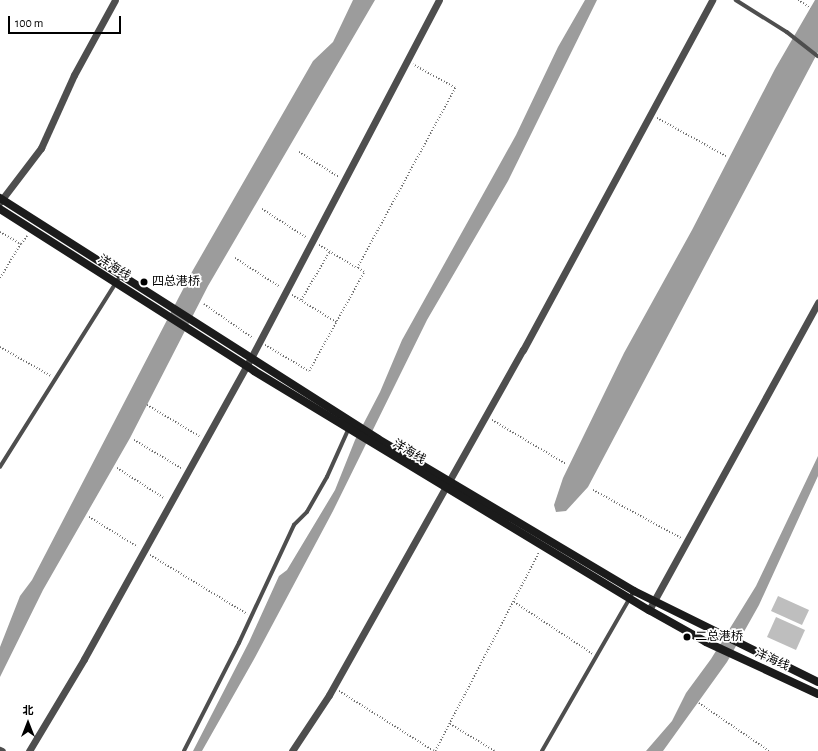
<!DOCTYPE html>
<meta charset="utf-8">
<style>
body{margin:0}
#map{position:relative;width:818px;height:751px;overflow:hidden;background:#fff;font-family:"Alegreya Sans","Noto Sans SC",sans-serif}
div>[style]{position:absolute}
.water>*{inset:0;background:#9c9c9c}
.building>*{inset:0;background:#bebebe}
.path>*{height:1.5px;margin-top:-0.75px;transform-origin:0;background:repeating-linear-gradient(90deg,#707070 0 1px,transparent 0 3px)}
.lane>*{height:3.5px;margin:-1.75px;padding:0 1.75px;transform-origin:1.75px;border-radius:1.75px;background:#4e4e4e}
.street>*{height:7px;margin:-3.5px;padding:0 3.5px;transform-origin:3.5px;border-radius:3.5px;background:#4e4e4e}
.secondary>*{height:8px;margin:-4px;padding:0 4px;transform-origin:4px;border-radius:4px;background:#1b1b1b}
.dots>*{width:11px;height:11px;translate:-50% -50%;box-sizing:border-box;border:2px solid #fff;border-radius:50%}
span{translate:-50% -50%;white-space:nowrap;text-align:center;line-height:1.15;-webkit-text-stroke:3.5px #fff;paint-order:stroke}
.street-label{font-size:12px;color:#000}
.poi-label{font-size:12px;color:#000}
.left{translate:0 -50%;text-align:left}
.north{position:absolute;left:8px;top:703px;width:40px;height:40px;-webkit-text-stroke:3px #fff;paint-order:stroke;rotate:0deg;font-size:11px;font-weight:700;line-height:16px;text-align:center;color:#000}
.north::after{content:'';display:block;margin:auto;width:14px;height:18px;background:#000;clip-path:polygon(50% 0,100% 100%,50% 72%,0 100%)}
.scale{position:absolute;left:8px;top:16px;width:113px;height:18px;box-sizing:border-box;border:2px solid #000;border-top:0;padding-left:5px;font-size:12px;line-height:14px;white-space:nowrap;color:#000;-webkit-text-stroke:3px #fff;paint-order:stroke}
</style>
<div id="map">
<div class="water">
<div style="clip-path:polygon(353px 0,375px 0,208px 286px,130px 438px,43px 590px,0 677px,0 647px,20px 596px,32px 580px,193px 270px,313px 61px,333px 42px)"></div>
<div style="clip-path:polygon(585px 0,597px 0,508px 181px,427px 320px,333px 511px,253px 661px,202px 751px,193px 751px,249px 642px,279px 576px,287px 570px,335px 490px,355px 440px,380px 392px,402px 340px,516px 135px,558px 47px)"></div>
<div style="clip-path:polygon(815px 0,818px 0,818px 52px,588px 487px,566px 511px,556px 512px,554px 505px,563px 478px,624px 353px,692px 230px,775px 69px)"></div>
<div style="clip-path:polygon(818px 456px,818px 476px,759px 605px,727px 662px,663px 751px,646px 751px,672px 721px,686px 693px,711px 659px,756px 586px)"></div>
</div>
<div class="building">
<div style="clip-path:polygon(778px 596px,809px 610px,802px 625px,771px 611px)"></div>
<div style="clip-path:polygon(776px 617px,805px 630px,796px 650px,767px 637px)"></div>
</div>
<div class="path">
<div style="left:798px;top:0;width:15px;rotate:32deg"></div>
<div style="left:657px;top:118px;width:79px;rotate:28.8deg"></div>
<div style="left:299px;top:152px;width:47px;rotate:32deg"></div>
<div style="left:262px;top:209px;width:54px;rotate:32.8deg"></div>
<div style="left:0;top:232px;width:24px;rotate:30deg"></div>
<div style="left:21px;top:244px;width:41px;rotate:121deg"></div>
<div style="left:21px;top:244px;width:10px;rotate:-53deg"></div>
<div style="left:319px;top:245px;width:44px;rotate:31.2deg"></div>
<div style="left:235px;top:258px;width:54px;rotate:32.8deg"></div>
<div style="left:292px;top:295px;width:52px;rotate:31.5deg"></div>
<div style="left:301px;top:300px;width:57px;rotate:-59.4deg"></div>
<div style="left:204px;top:304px;width:60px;rotate:34.8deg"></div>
<div style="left:265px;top:345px;width:51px;rotate:30.6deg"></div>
<div style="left:309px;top:371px;width:113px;rotate:-60.9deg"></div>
<div style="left:364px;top:272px;width:8px;rotate:-150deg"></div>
<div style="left:357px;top:268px;width:205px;rotate:-61.4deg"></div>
<div style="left:455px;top:88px;width:48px;rotate:-151.3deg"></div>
<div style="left:0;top:347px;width:59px;rotate:29.6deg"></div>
<div style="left:147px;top:405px;width:61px;rotate:30.8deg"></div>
<div style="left:492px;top:420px;width:86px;rotate:30.7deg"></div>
<div style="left:134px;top:440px;width:55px;rotate:30.8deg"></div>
<div style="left:117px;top:468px;width:56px;rotate:32.6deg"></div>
<div style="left:593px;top:490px;width:100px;rotate:28.6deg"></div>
<div style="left:89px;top:517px;width:57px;rotate:31.5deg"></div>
<div style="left:150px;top:555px;width:114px;rotate:31.3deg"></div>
<div style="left:514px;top:602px;width:95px;rotate:33.4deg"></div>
<div style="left:339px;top:691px;width:112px;rotate:32.3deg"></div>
<div style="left:699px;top:703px;width:85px;rotate:34.4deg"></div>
<div style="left:450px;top:724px;width:52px;rotate:31deg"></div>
<div style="left:435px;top:751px;width:225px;rotate:-62.4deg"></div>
</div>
<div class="lane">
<div style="left:736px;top:0;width:60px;rotate:32.1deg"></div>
<div style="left:787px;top:32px;width:39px;rotate:38deg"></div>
<div style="left:0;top:467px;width:227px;rotate:-57.8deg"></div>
<div style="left:184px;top:751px;width:121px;rotate:-63deg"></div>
<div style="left:239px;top:643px;width:130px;rotate:-65deg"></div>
<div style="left:294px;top:525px;width:18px;rotate:-45deg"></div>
<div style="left:307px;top:512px;width:40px;rotate:-60.3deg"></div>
<div style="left:327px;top:477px;width:54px;rotate:-65.8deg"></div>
<div style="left:542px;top:751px;width:185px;rotate:-60.1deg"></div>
</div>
<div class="street">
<div style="left:0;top:202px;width:68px;rotate:-52.8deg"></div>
<div style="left:41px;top:148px;width:80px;rotate:-65.7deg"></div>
<div style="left:74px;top:75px;width:85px;rotate:-61.3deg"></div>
<div style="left:649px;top:610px;width:351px;rotate:-61.2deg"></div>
<div style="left:0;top:750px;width:2px;rotate:27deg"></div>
<div style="left:29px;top:751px;width:107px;rotate:-59.1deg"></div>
<div style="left:84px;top:659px;width:346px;rotate:-61deg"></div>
<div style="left:252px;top:356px;width:402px;rotate:-62.3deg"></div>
<div style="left:292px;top:751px;width:67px;rotate:-56.5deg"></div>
<div style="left:329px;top:695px;width:396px;rotate:-60.7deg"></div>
<div style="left:523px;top:350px;width:398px;rotate:-61.6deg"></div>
</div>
<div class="secondary">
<div style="left:0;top:198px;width:448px;rotate:32.5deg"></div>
<div style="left:378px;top:439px;width:298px;rotate:30.7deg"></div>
<div style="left:634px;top:591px;width:205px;rotate:26.3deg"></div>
<div style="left:0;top:209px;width:301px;rotate:32.5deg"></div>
<div style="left:254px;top:371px;width:462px;rotate:31.2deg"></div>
<div style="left:649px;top:610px;width:65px;rotate:29.3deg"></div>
<div style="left:706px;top:642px;width:123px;rotate:24.9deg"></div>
</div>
<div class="dots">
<div style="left:144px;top:282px;background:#000"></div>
<div style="left:687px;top:637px;background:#000"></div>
</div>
<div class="street-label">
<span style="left:114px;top:268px;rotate:33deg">洋海线</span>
<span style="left:409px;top:452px;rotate:31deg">洋海线</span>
<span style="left:772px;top:660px;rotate:24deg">洋海线</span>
</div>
<div class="poi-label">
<span class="left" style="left:152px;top:282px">四总港桥</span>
<span class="left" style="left:695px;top:637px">二总港桥</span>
</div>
<div class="north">北</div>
<div class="scale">100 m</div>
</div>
